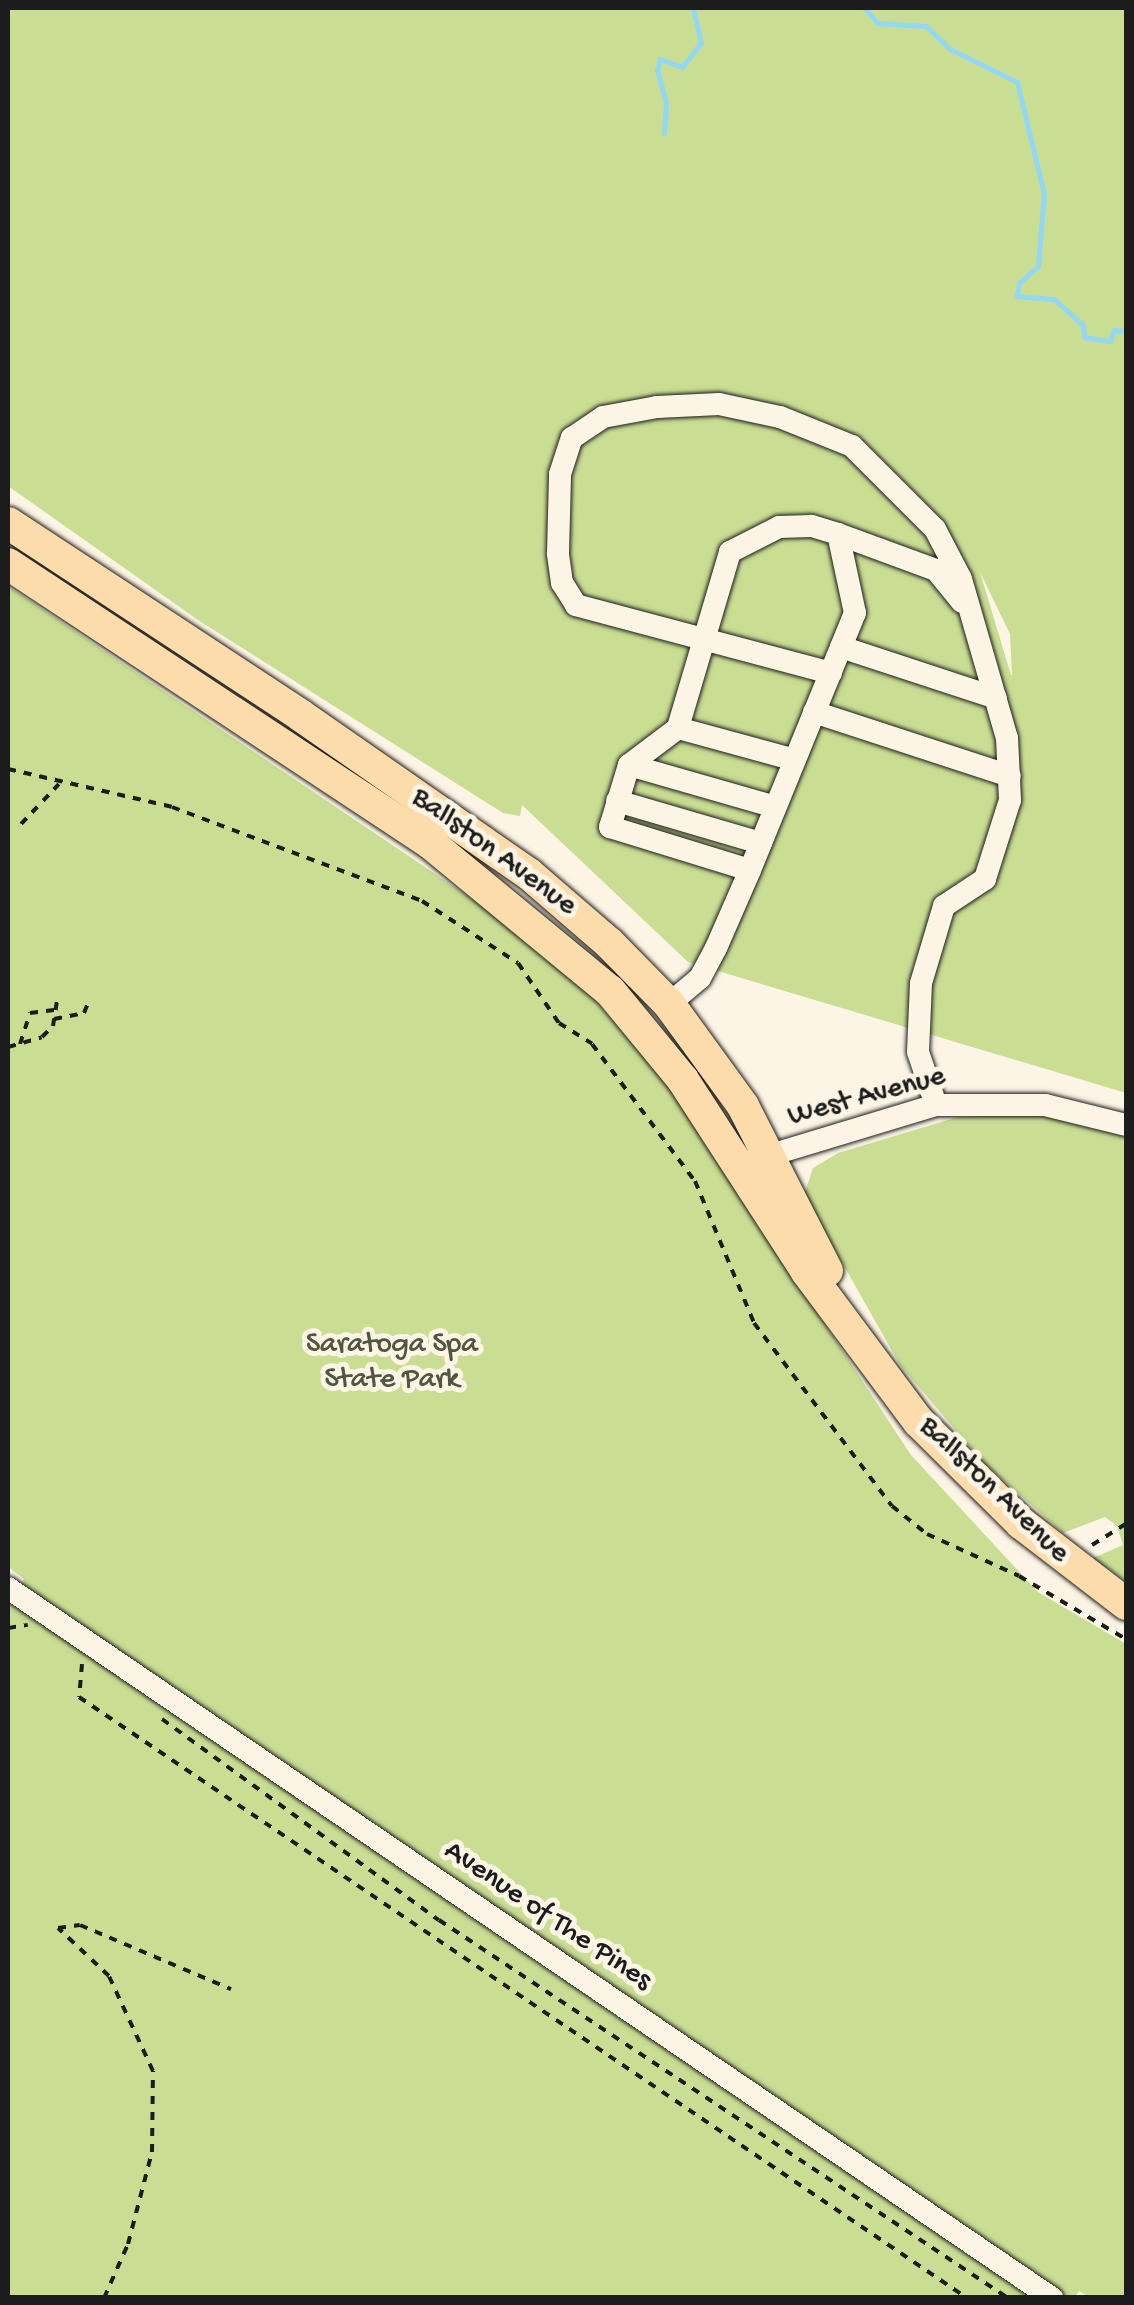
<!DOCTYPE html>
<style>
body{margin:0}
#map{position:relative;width:1134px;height:2305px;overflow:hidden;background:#fcf5e5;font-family:"Gochi Hand",sans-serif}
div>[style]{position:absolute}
.green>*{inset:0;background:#c9de93}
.stream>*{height:5px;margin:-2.5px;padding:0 2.5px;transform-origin:2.5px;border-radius:2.5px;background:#92d7f3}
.path>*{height:4px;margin-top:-2px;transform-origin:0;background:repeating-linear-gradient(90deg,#1c1c1c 0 8px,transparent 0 16px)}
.roads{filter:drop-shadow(0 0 2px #1c1c1c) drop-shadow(0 0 2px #1c1c1c)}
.minor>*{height:22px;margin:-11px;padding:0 11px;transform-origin:11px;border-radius:11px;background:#fcf5e5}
.highway>*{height:32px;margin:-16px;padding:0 16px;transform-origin:16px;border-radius:16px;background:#fddcac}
span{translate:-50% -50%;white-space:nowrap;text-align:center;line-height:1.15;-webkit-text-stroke:10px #fcf5e5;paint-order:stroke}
.street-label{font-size:30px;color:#1c1c1c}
.park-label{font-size:30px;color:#505640}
.frame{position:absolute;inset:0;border:10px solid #1c1c1c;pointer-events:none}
</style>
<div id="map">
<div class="green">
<div style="clip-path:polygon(evenodd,8px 8px,1126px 8px,1126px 1093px,688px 962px,522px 805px,520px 816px,503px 813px,198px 620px,8px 486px,8px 8px,980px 572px,1010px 634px,1012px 675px,1011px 675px,980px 572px)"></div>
<div style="clip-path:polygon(8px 586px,502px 919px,589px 993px,667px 1084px,911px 1455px,1038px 1592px,1126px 1644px,1126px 2297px,1089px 2297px,1079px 2291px,1074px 2298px,8px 2297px,8px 1601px,13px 1604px,24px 1579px,8px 1567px)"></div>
<div style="clip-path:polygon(1048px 1114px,1126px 1128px,1126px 1581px,1093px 1558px,1123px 1545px,1117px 1526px,1105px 1517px,1063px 1533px,983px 1462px,900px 1365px,804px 1195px,813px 1168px,838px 1153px,958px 1117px)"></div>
</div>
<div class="stream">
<div style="left:865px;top:8px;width:19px;rotate:51deg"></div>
<div style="left:877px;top:23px;width:49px;rotate:3.5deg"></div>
<div style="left:926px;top:26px;width:33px;rotate:44deg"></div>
<div style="left:950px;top:49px;width:75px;rotate:26.2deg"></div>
<div style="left:1017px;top:82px;width:115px;rotate:76.4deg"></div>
<div style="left:1044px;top:194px;width:72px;rotate:94.8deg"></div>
<div style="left:1038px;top:266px;width:25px;rotate:138deg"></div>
<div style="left:1019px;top:283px;width:13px;rotate:99deg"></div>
<div style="left:1017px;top:296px;width:37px;rotate:5deg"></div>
<div style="left:1054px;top:299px;width:39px;rotate:42deg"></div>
<div style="left:1083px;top:325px;width:12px;rotate:85deg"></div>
<div style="left:1084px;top:337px;width:26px;rotate:9deg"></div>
<div style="left:1110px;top:341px;width:12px;rotate:-70deg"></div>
<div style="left:1114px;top:330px;width:12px;rotate:5deg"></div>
<div style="left:664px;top:133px;width:30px;rotate:-86deg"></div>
<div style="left:666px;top:103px;width:34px;rotate:-105deg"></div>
<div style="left:657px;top:70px;width:11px;rotate:-75deg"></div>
<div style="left:660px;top:59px;width:23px;rotate:20deg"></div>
<div style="left:682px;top:67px;width:31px;rotate:-52deg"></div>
<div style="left:701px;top:43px;width:36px;rotate:-103deg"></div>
</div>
<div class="path">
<div style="left:8px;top:769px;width:168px;rotate:13deg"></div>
<div style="left:172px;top:807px;width:267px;rotate:20.6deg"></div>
<div style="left:422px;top:901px;width:114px;rotate:32.9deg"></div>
<div style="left:518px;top:963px;width:73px;rotate:55.7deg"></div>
<div style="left:559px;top:1023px;width:39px;rotate:32deg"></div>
<div style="left:592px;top:1044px;width:171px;rotate:53.1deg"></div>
<div style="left:695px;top:1181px;width:154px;rotate:67.4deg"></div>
<div style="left:754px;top:1323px;width:229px;rotate:53deg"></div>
<div style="left:892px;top:1506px;width:45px;rotate:38.7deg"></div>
<div style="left:927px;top:1534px;width:101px;rotate:24.5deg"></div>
<div style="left:1019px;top:1576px;width:124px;rotate:30.5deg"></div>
<div style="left:21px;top:824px;width:55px;rotate:-46.5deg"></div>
<div style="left:54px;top:1019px;width:31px;rotate:-11deg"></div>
<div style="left:84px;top:1013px;width:11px;rotate:-68deg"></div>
<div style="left:20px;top:1044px;width:33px;rotate:-72deg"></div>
<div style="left:30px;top:1013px;width:26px;rotate:-7deg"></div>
<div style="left:8px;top:1047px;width:35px;rotate:-16deg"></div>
<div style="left:42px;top:1037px;width:16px;rotate:-45deg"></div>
<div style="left:53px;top:1026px;width:26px;rotate:-81deg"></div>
<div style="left:1092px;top:1545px;width:40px;rotate:-32deg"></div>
<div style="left:8px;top:1628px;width:20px;rotate:-9deg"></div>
<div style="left:82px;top:1664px;width:33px;rotate:95deg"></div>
<div style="left:79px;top:1697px;width:1072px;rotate:34.09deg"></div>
<div style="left:162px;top:1719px;width:342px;rotate:36deg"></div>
<div style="left:439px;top:1920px;width:683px;rotate:33.6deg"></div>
<div style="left:104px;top:2298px;width:59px;rotate:-66deg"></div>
<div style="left:128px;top:2244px;width:95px;rotate:-75.4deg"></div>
<div style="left:152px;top:2152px;width:81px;rotate:-89.3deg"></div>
<div style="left:153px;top:2071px;width:105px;rotate:-114.9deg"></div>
<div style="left:109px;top:1976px;width:70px;rotate:-136.7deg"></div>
<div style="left:58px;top:1928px;width:22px;rotate:-8deg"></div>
<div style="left:80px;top:1925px;width:164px;rotate:23deg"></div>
</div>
<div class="roads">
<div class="minor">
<div style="left:838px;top:534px;width:104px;rotate:20.2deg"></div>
<div style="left:936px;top:570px;width:41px;rotate:50.9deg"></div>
<div style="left:841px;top:647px;width:163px;rotate:18.2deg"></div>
<div style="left:831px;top:673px;width:264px;rotate:-165.1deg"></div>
<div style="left:576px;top:605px;width:26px;rotate:-122deg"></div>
<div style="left:562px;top:583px;width:30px;rotate:-98deg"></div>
<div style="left:558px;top:553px;width:79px;rotate:-88.5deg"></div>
<div style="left:560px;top:474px;width:38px;rotate:-72deg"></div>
<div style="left:572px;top:438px;width:37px;rotate:-34deg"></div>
<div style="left:603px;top:417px;width:55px;rotate:-10.5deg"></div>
<div style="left:657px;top:407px;width:62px;rotate:-2.8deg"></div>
<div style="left:719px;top:404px;width:62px;rotate:12deg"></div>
<div style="left:780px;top:417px;width:78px;rotate:21.9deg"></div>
<div style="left:852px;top:446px;width:117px;rotate:45deg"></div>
<div style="left:935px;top:529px;width:56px;rotate:62.5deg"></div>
<div style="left:961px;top:579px;width:166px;rotate:73.9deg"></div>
<div style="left:1007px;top:738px;width:62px;rotate:87.2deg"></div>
<div style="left:1010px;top:800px;width:83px;rotate:107.6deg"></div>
<div style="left:985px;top:879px;width:49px;rotate:146.6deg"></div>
<div style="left:944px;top:906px;width:80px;rotate:106.6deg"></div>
<div style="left:921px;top:983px;width:69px;rotate:92.5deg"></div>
<div style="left:918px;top:1052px;width:56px;rotate:71.2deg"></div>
<div style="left:814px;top:712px;width:206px;rotate:18.1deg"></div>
<div style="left:678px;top:728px;width:121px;rotate:15.3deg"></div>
<div style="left:629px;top:765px;width:152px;rotate:16deg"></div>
<div style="left:617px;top:801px;width:150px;rotate:16.3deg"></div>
<div style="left:669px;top:1004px;width:40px;rotate:-40deg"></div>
<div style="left:700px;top:978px;width:34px;rotate:-62deg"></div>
<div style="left:716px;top:948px;width:85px;rotate:-66.4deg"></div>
<div style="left:750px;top:870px;width:278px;rotate:-67.8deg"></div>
<div style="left:855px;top:613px;width:81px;rotate:-102.1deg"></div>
<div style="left:838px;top:534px;width:28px;rotate:-163deg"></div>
<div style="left:811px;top:526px;width:32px;rotate:178deg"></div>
<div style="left:779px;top:527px;width:55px;rotate:153deg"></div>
<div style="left:730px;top:552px;width:184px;rotate:106.5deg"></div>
<div style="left:678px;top:728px;width:61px;rotate:142.9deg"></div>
<div style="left:629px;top:765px;width:65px;rotate:107deg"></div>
<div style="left:610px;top:827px;width:146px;rotate:17.1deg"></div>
<div style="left:754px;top:1160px;width:190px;rotate:-16.8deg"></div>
<div style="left:936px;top:1105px;width:109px"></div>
<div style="left:1045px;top:1105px;width:83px;rotate:13.9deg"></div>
<div style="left:8px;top:1588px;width:1263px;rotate:34.22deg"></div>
</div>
<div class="highway">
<div style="left:8px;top:523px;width:349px;rotate:33.3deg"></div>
<div style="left:300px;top:715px;width:279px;rotate:34.8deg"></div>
<div style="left:529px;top:874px;width:106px;rotate:40.8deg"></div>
<div style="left:609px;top:943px;width:86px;rotate:45.5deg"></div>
<div style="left:669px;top:1004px;width:126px;rotate:54deg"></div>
<div style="left:743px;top:1106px;width:185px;rotate:63deg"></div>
<div style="left:8px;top:564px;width:505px;rotate:33.44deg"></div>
<div style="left:429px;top:842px;width:234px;rotate:39.5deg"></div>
<div style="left:610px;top:991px;width:115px;rotate:50.6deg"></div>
<div style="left:683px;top:1080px;width:229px;rotate:57.1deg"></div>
<div style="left:807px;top:1272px;width:187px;rotate:53.3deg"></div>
<div style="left:919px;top:1422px;width:144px;rotate:44.7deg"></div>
<div style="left:1021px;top:1523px;width:133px;rotate:37.6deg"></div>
</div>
</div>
<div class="street-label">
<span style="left:493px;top:853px;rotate:36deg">Ballston Avenue</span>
<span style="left:867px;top:1098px;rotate:-15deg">West Avenue</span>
<span style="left:993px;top:1491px;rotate:44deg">Ballston Avenue</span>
<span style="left:547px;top:1917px;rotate:34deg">Avenue of The Pines</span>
</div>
<div class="park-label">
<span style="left:392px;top:1363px">Saratoga Spa<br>State Park</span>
</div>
<div class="frame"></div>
</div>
